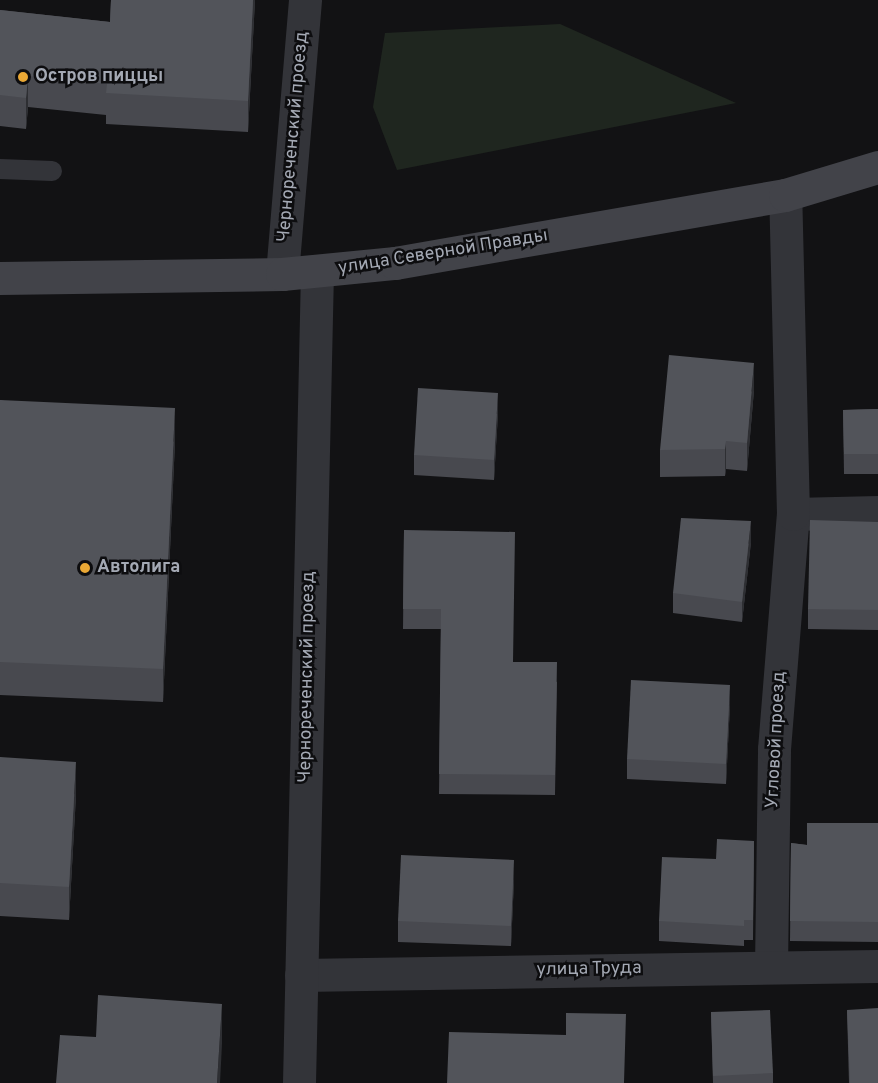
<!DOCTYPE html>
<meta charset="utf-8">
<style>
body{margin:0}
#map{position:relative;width:878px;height:1083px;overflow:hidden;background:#121214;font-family:Overpass,sans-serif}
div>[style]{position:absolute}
.green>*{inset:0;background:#1f261f}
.lane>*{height:20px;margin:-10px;padding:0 10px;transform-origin:10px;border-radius:10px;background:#333439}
.street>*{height:33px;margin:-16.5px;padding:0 16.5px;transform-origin:16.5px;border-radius:16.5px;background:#333439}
.secondary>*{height:33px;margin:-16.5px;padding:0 16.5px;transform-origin:16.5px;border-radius:16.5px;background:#424349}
.wall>*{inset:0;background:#48494f}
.shaded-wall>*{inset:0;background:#2e2f33}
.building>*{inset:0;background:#52545a}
.dots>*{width:16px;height:16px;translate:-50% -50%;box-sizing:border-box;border:3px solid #0d0d0f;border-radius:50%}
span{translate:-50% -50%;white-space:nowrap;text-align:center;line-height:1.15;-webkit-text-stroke:5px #0d0d0f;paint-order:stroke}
.poi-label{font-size:18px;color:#a4a9b4;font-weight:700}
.left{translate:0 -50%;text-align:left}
.street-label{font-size:18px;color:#a4a9b4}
</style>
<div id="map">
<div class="green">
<div style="clip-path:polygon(560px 24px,736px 103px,397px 170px,373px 107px,385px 33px)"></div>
</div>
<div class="lane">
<div style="left:0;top:169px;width:52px;rotate:2.2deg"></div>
</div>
<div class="street">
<div style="left:282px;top:274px;width:275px;rotate:-85.2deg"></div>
<div style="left:793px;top:514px;width:85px;rotate:-1.3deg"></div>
<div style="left:771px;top:967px;width:218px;rotate:-89.2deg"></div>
<div style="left:774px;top:749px;width:236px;rotate:-85.4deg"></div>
<div style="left:793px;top:514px;width:319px;rotate:-91.4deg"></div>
<div style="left:301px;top:975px;width:577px;rotate:-0.89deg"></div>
<div style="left:299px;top:1083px;width:811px;rotate:-88.73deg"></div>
</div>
<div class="secondary">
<div style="left:0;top:278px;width:282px;rotate:-0.8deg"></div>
<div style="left:282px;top:274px;width:114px;rotate:-5.6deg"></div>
<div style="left:395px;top:263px;width:396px;rotate:-9.9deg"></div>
<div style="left:785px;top:195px;width:97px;rotate:-16.8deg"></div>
</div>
<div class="wall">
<div style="clip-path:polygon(111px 0,255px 0,248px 132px,106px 124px,106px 115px,28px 107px,26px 129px,0 126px,0 10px,110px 22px)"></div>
<div style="clip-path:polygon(754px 390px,747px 471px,726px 469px,725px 476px,660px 477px,660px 450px)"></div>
<div style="clip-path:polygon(0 400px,175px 442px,163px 702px,0 695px)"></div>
<div style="clip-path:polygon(878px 409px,878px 474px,844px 474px,843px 410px)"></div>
<div style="clip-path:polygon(498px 413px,494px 480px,414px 475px,414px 455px)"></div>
<div style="clip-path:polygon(878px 522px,878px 630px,808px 629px,808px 609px)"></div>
<div style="clip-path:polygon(404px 530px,513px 662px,557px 682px,555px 795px,439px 794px,441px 629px,403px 629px)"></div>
<div style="clip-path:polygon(751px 542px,742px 622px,673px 613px,673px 593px)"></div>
<div style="clip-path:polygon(730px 705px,726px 784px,627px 779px,627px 759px)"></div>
<div style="clip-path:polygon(0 757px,76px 795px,69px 920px,0 916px)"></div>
<div style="clip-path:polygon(878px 823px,878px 942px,790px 941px,791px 843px,807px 845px)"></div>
<div style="clip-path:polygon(754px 841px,753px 940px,744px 940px,744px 946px,659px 941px,659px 921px,716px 859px)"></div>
<div style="clip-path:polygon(514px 880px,511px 946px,398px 942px,398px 921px)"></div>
<div style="clip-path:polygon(847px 1010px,878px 1083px,849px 1083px)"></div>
<div style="clip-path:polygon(711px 1012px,773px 1073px,773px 1083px,713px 1083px)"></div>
</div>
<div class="shaded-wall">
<div style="clip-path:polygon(253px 0,255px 0,248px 132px,248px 101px)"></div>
<div style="clip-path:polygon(28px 76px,28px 107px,26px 129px,26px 98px)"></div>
<div style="clip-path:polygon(754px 363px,754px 390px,747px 471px,747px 443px)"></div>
<div style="clip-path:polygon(498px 393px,498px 413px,494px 480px,494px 460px)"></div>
<div style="clip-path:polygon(175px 408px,175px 442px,163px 702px,163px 669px)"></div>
<div style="clip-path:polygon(726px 441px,726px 469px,725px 476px,725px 449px)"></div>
<div style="clip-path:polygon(751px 521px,751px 542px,742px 622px,742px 602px)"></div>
<div style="clip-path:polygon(730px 685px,730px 705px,726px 784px,726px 764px)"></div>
<div style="clip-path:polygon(76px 762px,76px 795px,69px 920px,69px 887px)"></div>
<div style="clip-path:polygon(514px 860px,514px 880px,511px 946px,511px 926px)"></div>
<div style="clip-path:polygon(222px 1004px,222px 1044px,220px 1083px,217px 1083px)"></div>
</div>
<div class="building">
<div style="clip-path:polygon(111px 0,253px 0,248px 101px,106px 93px,107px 84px,28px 76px,26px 98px,0 95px,0 10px,110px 22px)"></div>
<div style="clip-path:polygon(669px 355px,754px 363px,747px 443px,726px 441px,725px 449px,660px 450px)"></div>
<div style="clip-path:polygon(418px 388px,498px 393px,494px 460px,414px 455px)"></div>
<div style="clip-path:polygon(0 400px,175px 408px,163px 669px,0 662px)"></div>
<div style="clip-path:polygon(878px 409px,878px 454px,844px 454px,843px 410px)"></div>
<div style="clip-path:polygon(681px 518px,751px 521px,742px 602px,673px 593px)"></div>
<div style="clip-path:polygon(810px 520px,878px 522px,878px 610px,808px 609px)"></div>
<div style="clip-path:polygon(404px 530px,515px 532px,513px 662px,557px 662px,555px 775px,439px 774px,441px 609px,403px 609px)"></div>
<div style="clip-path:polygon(631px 680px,730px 685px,726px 764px,627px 759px)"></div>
<div style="clip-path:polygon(0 757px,76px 762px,69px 887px,0 883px)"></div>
<div style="clip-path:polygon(807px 823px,878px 823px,878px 922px,790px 921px,791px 843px,807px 845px)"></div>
<div style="clip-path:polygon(717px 839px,754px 841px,753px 920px,744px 920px,744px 926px,659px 921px,662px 857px,716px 859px)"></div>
<div style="clip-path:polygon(401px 855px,514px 860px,511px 926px,398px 921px)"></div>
<div style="clip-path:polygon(98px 995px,222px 1004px,217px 1083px,56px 1083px,60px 1035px,96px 1037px)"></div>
<div style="clip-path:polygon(878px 1008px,878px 1083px,850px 1083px,847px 1010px)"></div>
<div style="clip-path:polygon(770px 1010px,773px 1073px,713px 1076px,711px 1012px)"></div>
<div style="clip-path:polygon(566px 1013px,626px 1014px,624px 1083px,447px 1083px,449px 1032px,566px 1035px)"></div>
</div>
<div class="dots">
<div style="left:23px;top:77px;background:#eaa835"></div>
<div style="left:85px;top:568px;background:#eaa835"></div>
</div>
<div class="poi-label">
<span class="left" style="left:35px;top:77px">Остров пиццы</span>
<span class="left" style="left:97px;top:568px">Автолига</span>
</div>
<div class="street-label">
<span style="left:294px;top:137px;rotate:-85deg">Чернореченский проезд</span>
<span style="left:443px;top:253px;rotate:-9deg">улица Северной Правды</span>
<span style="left:308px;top:677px;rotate:-89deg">Чернореченский проезд</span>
<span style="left:777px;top:740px;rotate:-87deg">Угловой проезд</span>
<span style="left:589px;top:970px;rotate:-1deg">улица Труда</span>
</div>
</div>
